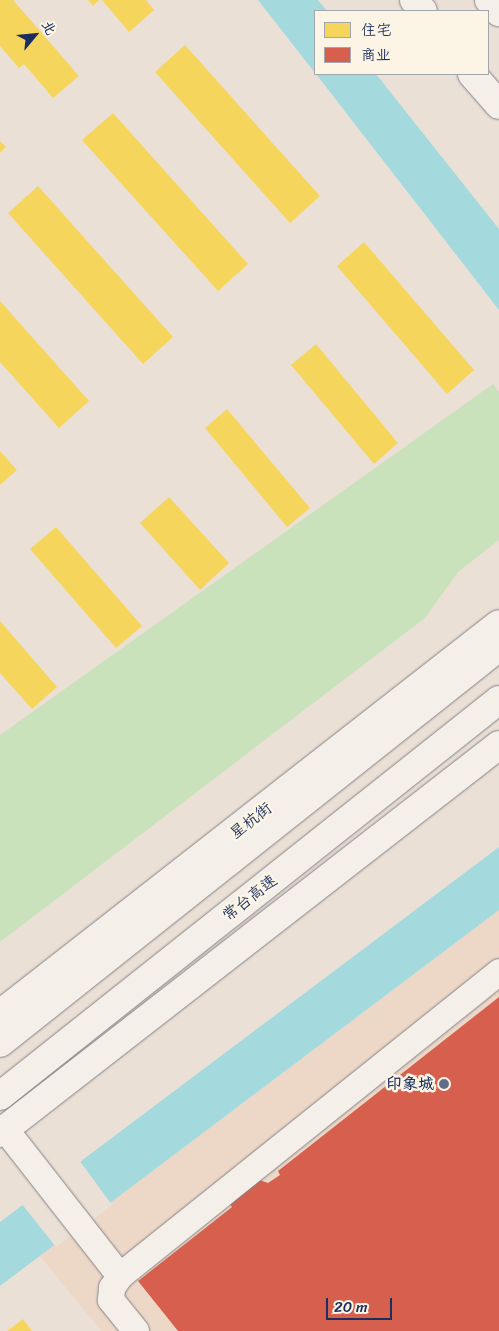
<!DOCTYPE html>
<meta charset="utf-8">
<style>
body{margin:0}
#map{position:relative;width:499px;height:1331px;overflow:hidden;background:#ebe0d6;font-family:Sriracha,"LXGW WenKai TC",sans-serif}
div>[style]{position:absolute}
.built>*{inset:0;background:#edd8c8}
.green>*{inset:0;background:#c9e2bb}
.water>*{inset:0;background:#a4dade}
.pier>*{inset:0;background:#ebe0d6}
.homes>*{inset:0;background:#f6d55c}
.shops>*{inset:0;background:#d6604d}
.roads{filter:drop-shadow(0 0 1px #858488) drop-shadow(0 0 1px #858488)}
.minor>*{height:26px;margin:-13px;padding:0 13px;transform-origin:13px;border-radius:13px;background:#f4efe9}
.primary>*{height:28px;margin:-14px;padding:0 14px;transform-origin:14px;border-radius:14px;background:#f4efe9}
.motorway>*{height:28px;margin:-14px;padding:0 14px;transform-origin:14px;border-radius:14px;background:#f4efe9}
.dots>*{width:14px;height:14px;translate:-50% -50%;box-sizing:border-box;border:2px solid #fcf5e5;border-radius:50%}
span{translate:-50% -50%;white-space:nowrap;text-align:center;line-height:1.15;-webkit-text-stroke:5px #fcf5e5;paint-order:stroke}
.street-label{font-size:16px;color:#1b2f5e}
.poi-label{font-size:16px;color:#1b2f5e;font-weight:700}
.right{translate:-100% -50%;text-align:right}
.legend{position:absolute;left:314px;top:10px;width:175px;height:65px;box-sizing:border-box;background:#fcf5e5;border:1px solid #a2a6af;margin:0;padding:6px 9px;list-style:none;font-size:15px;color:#1b2f5e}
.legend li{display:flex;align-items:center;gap:10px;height:25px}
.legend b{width:25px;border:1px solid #a2a6af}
.north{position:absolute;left:10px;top:10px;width:50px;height:50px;-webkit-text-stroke:4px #fcf5e5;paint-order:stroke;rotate:62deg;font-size:14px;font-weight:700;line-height:20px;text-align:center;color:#1b2f5e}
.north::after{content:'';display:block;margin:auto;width:18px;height:22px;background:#1b2f5e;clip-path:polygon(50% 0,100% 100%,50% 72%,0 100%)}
.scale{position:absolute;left:326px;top:1298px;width:66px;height:22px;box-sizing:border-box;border:2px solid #1b2f5e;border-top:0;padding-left:6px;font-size:15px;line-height:18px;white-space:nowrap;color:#1b2f5e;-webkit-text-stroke:4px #fcf5e5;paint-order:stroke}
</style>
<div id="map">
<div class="built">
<div style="clip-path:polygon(499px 910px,499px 1331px,101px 1331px,40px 1256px)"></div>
</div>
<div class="green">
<div style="clip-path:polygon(493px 384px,499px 392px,499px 540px,458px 572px,425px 618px,0 942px,0 735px)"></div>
</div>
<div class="water">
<div style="clip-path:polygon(258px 0,318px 0,327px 11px,315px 11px,315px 73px)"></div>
<div style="clip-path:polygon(316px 74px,376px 74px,499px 229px,499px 310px)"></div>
<div style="clip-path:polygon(499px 847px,499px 910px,0 1286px,0 1222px)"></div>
</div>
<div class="pier">
<div style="clip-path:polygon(79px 1160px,112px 1205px,56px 1247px,21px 1203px)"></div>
</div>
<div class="homes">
<div style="clip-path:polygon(0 0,13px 0,79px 76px,53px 98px,24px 64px,19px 68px,0 46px)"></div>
<div style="clip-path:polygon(88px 0,99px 0,93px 6px)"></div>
<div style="clip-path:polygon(102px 0,146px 0,154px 10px,129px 32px)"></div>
<div style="clip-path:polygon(185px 45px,320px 196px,290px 223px,155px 72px)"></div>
<div style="clip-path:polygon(113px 113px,248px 264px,218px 291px,82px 140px)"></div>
<div style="clip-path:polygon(0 141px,6px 147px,0 153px)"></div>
<div style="clip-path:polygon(38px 186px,173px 337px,143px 364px,8px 213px)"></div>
<div style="clip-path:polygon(364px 242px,474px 370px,447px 394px,337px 266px)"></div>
<div style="clip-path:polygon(0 301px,89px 401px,59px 428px,0 362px)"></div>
<div style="clip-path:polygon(316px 344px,398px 443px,374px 464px,291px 365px)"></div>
<div style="clip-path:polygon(227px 409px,310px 508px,287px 527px,205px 428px)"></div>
<div style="clip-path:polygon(0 451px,17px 470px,0 485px)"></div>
<div style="clip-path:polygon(169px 497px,229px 563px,200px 590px,140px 523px)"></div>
<div style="clip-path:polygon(56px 527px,142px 626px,116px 648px,30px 549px)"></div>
<div style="clip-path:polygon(0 621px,57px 687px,32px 709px,0 673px)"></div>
<div style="clip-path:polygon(23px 1319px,32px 1331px,7px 1331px)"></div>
</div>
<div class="shops">
<div style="clip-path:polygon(499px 997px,499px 1331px,178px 1331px,138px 1281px,232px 1207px,218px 1190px,240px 1173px,268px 1183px,280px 1175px,278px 1171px)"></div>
</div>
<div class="roads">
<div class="minor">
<div style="left:5px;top:1129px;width:187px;rotate:52deg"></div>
<div style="left:136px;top:1331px;width:40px;rotate:-129deg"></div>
<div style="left:111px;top:1300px;width:12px;rotate:-85deg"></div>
<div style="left:112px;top:1288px;width:14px;rotate:-56deg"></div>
<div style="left:120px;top:1276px;width:486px;rotate:-38.7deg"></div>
</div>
<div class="primary">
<div style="left:414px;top:0;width:14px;rotate:51deg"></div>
<div style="left:489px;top:0;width:16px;rotate:50deg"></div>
<div style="left:472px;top:74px;width:41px;rotate:48.9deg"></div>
<div style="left:0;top:1014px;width:633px;rotate:-38.01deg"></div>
<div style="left:0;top:1133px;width:632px;rotate:-37.87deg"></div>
</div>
<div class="motorway">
<div style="left:0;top:1043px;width:637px;rotate:-38.44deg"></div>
<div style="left:0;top:1096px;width:637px;rotate:-38.44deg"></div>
</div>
</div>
<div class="dots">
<div style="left:444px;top:1084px;background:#646d88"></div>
</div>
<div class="street-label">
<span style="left:251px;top:821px;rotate:-38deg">星杭街</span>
<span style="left:250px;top:898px;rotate:-38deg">常台高速</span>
</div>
<div class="poi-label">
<span class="right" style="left:434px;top:1084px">印象城</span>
</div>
<ul class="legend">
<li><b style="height:14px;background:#f6d55c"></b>住宅</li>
<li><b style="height:14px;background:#d6604d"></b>商业</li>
</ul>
<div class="north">北</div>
<div class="scale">20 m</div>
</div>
